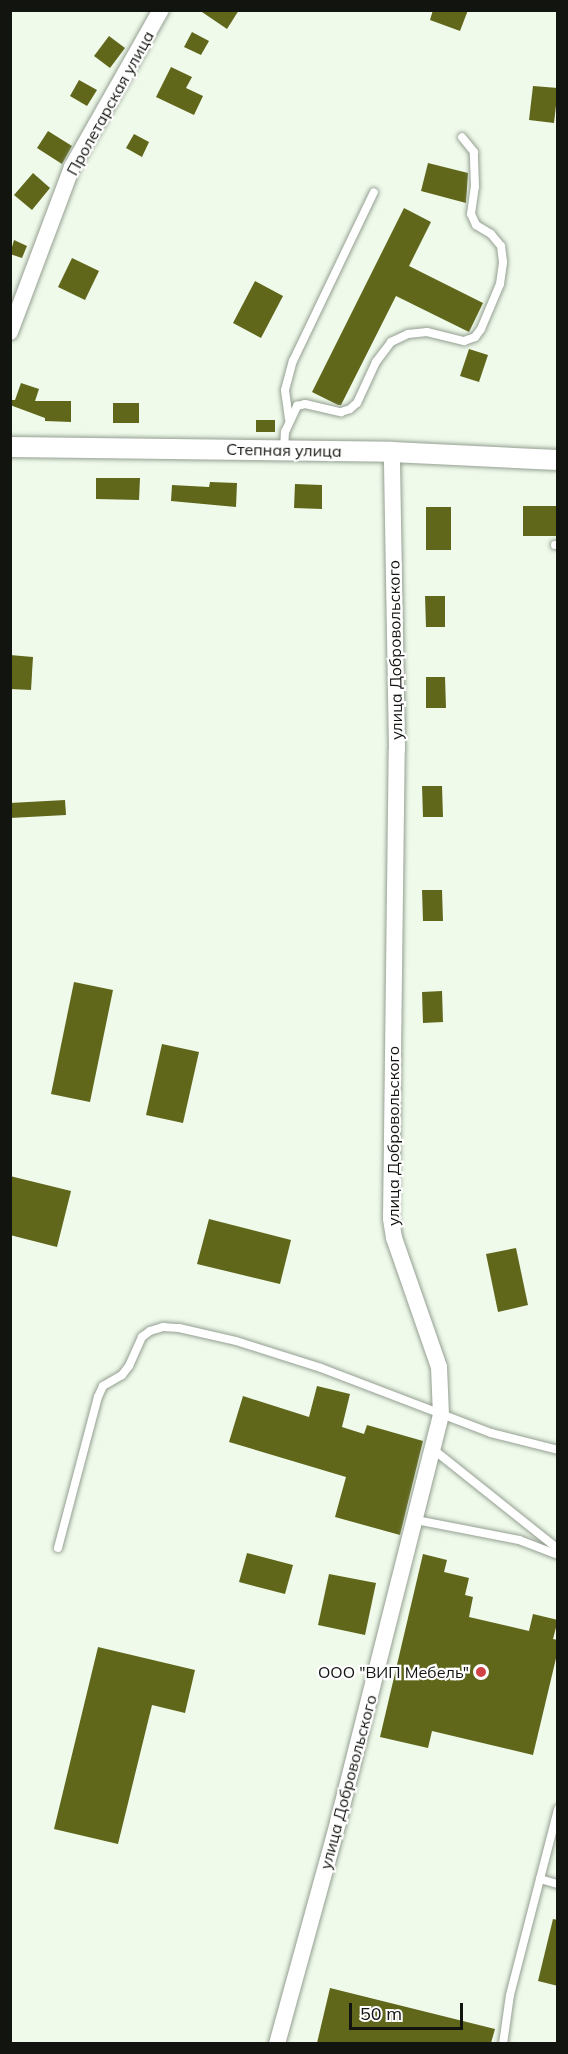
<!DOCTYPE html>
<meta charset="utf-8">
<style>
body{margin:0}
#map{position:relative;width:568px;height:2054px;overflow:hidden;background:#effaeb;font-family:Mulish,sans-serif}
div>[style]{position:absolute}
.building>*{inset:0;background:#60671b}
.roads{filter:drop-shadow(0 0 2px #949f91) drop-shadow(0 0 2px #949f91)}
.service>*{height:8px;margin:-4px;padding:0 4px;transform-origin:4px;border-radius:4px;background:#fff}
.minor>*{height:16px;margin:-8px;padding:0 8px;transform-origin:8px;border-radius:8px;background:#fff}
.tertiary>*{height:20px;margin:-10px;padding:0 10px;transform-origin:10px;border-radius:10px;background:#fff}
.dots>*{width:16px;height:16px;translate:-50% -50%;box-sizing:border-box;border:3px solid #fff;border-radius:50%}
span{translate:-50% -50%;white-space:nowrap;text-align:center;line-height:1.15;-webkit-text-stroke:4.5px #fff;paint-order:stroke}
.street-label{font-size:16px;color:#11140f}
.poi-label{font-size:16px;color:#11140f}
.right{translate:-100% -50%;text-align:right}
.frame{position:absolute;inset:0;border:12px solid #11140f;pointer-events:none}
.scale{position:absolute;left:349px;top:2003px;width:114px;height:27px;box-sizing:border-box;border:3px solid #11140f;border-top:0;padding-left:8px;font-size:18px;line-height:21px;white-space:nowrap;color:#11140f;-webkit-text-stroke:4px #fff;paint-order:stroke}
</style>
<div id="map">
<div class="building">
<div style="clip-path:polygon(199px 10px,239px 10px,227px 29px)"></div>
<div style="clip-path:polygon(433px 10px,468px 10px,460px 31px,430px 20px)"></div>
<div style="clip-path:polygon(192px 32px,209px 41px,201px 55px,184px 47px)"></div>
<div style="clip-path:polygon(109px 36px,125px 48px,110px 68px,94px 56px)"></div>
<div style="clip-path:polygon(171px 67px,192px 77px,186px 88px,203px 96px,194px 115px,156px 97px)"></div>
<div style="clip-path:polygon(79px 80px,97px 90px,87px 106px,70px 96px)"></div>
<div style="clip-path:polygon(533px 86px,558px 88px,554px 123px,529px 120px)"></div>
<div style="clip-path:polygon(48px 131px,72px 146px,62px 164px,37px 148px)"></div>
<div style="clip-path:polygon(134px 134px,149px 142px,142px 157px,126px 148px)"></div>
<div style="clip-path:polygon(428px 163px,468px 173px,466px 203px,421px 191px)"></div>
<div style="clip-path:polygon(33px 173px,50px 188px,32px 210px,14px 195px)"></div>
<div style="clip-path:polygon(404px 208px,431px 222px,409px 266px,483px 303px,469px 332px,396px 296px,341px 405px,338px 405px,312px 392px)"></div>
<div style="clip-path:polygon(14px 240px,27px 246px,22px 258px,10px 254px)"></div>
<div style="clip-path:polygon(72px 258px,99px 271px,85px 300px,58px 287px)"></div>
<div style="clip-path:polygon(255px 281px,283px 296px,261px 338px,233px 323px)"></div>
<div style="clip-path:polygon(469px 349px,488px 355px,479px 382px,460px 376px)"></div>
<div style="clip-path:polygon(21px 383px,39px 389px,35px 401px,71px 401px,71px 422px,45px 421px,45px 418px,10px 405px,10px 400px,15px 400px)"></div>
<div style="clip-path:polygon(113px 403px,139px 403px,139px 423px,113px 423px)"></div>
<div style="clip-path:polygon(256px 420px,275px 420px,275px 432px,256px 432px)"></div>
<div style="clip-path:polygon(96px 478px,140px 478px,139px 500px,96px 499px)"></div>
<div style="clip-path:polygon(210px 482px,237px 483px,236px 507px,171px 501px,172px 485px,209px 487px)"></div>
<div style="clip-path:polygon(295px 484px,322px 485px,322px 509px,294px 508px)"></div>
<div style="clip-path:polygon(523px 506px,558px 506px,558px 536px,523px 536px)"></div>
<div style="clip-path:polygon(426px 507px,451px 507px,451px 550px,426px 550px)"></div>
<div style="clip-path:polygon(425px 596px,445px 596px,445px 627px,426px 627px)"></div>
<div style="clip-path:polygon(10px 655px,33px 657px,31px 690px,10px 689px)"></div>
<div style="clip-path:polygon(426px 677px,445px 677px,446px 708px,426px 708px)"></div>
<div style="clip-path:polygon(422px 786px,442px 786px,443px 817px,423px 817px)"></div>
<div style="clip-path:polygon(65px 800px,66px 815px,10px 818px,10px 803px)"></div>
<div style="clip-path:polygon(422px 890px,442px 890px,443px 921px,423px 921px)"></div>
<div style="clip-path:polygon(74px 982px,113px 990px,90px 1102px,51px 1094px)"></div>
<div style="clip-path:polygon(442px 991px,443px 1022px,423px 1023px,422px 992px)"></div>
<div style="clip-path:polygon(162px 1044px,199px 1052px,183px 1123px,146px 1115px)"></div>
<div style="clip-path:polygon(10px 1176px,71px 1191px,57px 1247px,10px 1235px)"></div>
<div style="clip-path:polygon(209px 1219px,291px 1240px,280px 1284px,197px 1264px)"></div>
<div style="clip-path:polygon(516px 1248px,528px 1305px,498px 1312px,486px 1254px)"></div>
<div style="clip-path:polygon(317px 1386px,350px 1394px,342px 1427px,364px 1434px,367px 1425px,423px 1441px,400px 1535px,335px 1517px,346px 1477px,229px 1442px,243px 1396px,309px 1417px)"></div>
<div style="clip-path:polygon(247px 1553px,293px 1565px,285px 1594px,239px 1582px)"></div>
<div style="clip-path:polygon(423px 1554px,447px 1560px,444px 1572px,469px 1578px,465px 1595px,473px 1597px,469px 1617px,529px 1631px,533px 1614px,558px 1620px,553px 1639px,558px 1640px,558px 1650px,533px 1755px,432px 1731px,428px 1748px,380px 1737px)"></div>
<div style="clip-path:polygon(329px 1574px,376px 1583px,365px 1635px,318px 1625px)"></div>
<div style="clip-path:polygon(98px 1647px,195px 1670px,185px 1713px,152px 1705px,118px 1844px,54px 1829px)"></div>
<div style="clip-path:polygon(553px 1919px,558px 1920px,558px 1986px,538px 1981px)"></div>
<div style="clip-path:polygon(330px 1988px,495px 2029px,491px 2043px,317px 2043px)"></div>
</div>
<div class="roads">
<div class="service">
<div style="left:289px;top:419px;width:29px;rotate:-98deg"></div>
<div style="left:285px;top:390px;width:30px;rotate:-75deg"></div>
<div style="left:293px;top:361px;width:187px;rotate:-64.4deg"></div>
<div style="left:284px;top:450px;width:18px;rotate:-87deg"></div>
<div style="left:285px;top:432px;width:29px;rotate:-65deg"></div>
<div style="left:297px;top:406px;width:8px;rotate:-14deg"></div>
<div style="left:305px;top:404px;width:37px;rotate:13deg"></div>
<div style="left:341px;top:412px;width:9px;rotate:-18deg"></div>
<div style="left:350px;top:409px;width:9px;rotate:-41deg"></div>
<div style="left:357px;top:403px;width:45px;rotate:-65.1deg"></div>
<div style="left:376px;top:362px;width:25px;rotate:-53deg"></div>
<div style="left:391px;top:342px;width:19px;rotate:-25deg"></div>
<div style="left:408px;top:334px;width:19px;rotate:-6deg"></div>
<div style="left:427px;top:332px;width:38px;rotate:14deg"></div>
<div style="left:464px;top:341px;width:12px;rotate:-20deg"></div>
<div style="left:475px;top:337px;width:10px;rotate:-53deg"></div>
<div style="left:481px;top:329px;width:49px;rotate:-67.1deg"></div>
<div style="left:500px;top:284px;width:22px;rotate:-82deg"></div>
<div style="left:503px;top:262px;width:16px;rotate:-97deg"></div>
<div style="left:501px;top:246px;width:16px;rotate:-130deg"></div>
<div style="left:491px;top:234px;width:17px;rotate:-149deg"></div>
<div style="left:476px;top:225px;width:12px;rotate:-114deg"></div>
<div style="left:471px;top:214px;width:27px;rotate:-82deg"></div>
<div style="left:475px;top:187px;width:35px;rotate:-92deg"></div>
<div style="left:474px;top:152px;width:19px;rotate:-129deg"></div>
<div style="left:555px;top:545px;width:3px"></div>
<div style="left:434px;top:1450px;width:159px;rotate:38.6deg"></div>
<div style="left:416px;top:1520px;width:105px;rotate:11deg"></div>
<div style="left:519px;top:1540px;width:42px;rotate:21deg"></div>
<div style="left:58px;top:1548px;width:156px;rotate:-75.2deg"></div>
<div style="left:98px;top:1397px;width:12px;rotate:-66deg"></div>
<div style="left:103px;top:1386px;width:22px;rotate:-30deg"></div>
<div style="left:122px;top:1375px;width:11px;rotate:-52deg"></div>
<div style="left:129px;top:1366px;width:32px;rotate:-66deg"></div>
<div style="left:142px;top:1337px;width:10px;rotate:-37deg"></div>
<div style="left:150px;top:1331px;width:14px;rotate:-17deg"></div>
<div style="left:163px;top:1327px;width:16px;rotate:4deg"></div>
<div style="left:179px;top:1328px;width:58px;rotate:12.8deg"></div>
<div style="left:236px;top:1341px;width:89px;rotate:17.6deg"></div>
<div style="left:321px;top:1368px;width:182px;rotate:20.9deg"></div>
<div style="left:491px;top:1433px;width:69px;rotate:14.2deg"></div>
<div style="left:540px;top:1879px;width:19px;rotate:16deg"></div>
<div style="left:503px;top:2044px;width:49px;rotate:-81.9deg"></div>
<div style="left:510px;top:1995px;width:192px;rotate:-75.5deg"></div>
</div>
<div class="minor">
<div style="left:10px;top:332px;width:176px;rotate:-69.4deg"></div>
<div style="left:72px;top:167px;width:180px;rotate:-60.5deg"></div>
<div style="left:277px;top:2044px;width:230px;rotate:-74.6deg"></div>
<div style="left:338px;top:1822px;width:420px;rotate:-75.8deg"></div>
<div style="left:441px;top:1415px;width:48px;rotate:-92.4deg"></div>
<div style="left:439px;top:1367px;width:137px;rotate:-109.2deg"></div>
<div style="left:394px;top:1238px;width:20px;rotate:-99deg"></div>
<div style="left:391px;top:1218px;width:468px;rotate:-89.3deg"></div>
<div style="left:397px;top:750px;width:298px;rotate:-91deg"></div>
</div>
<div class="tertiary">
<div style="left:10px;top:447px;width:382px;rotate:0.7deg"></div>
<div style="left:392px;top:452px;width:166px;rotate:2.8deg"></div>
</div>
</div>
<div class="dots">
<div style="left:481px;top:1672px;background:#d14246"></div>
</div>
<div class="street-label">
<span style="left:110px;top:103px;rotate:-61deg">Пролетарская улица</span>
<span style="left:284px;top:450px;rotate:1deg">Степная улица</span>
<span style="left:395px;top:650px;rotate:-91deg">улица Добровольского</span>
<span style="left:393px;top:1136px;rotate:-90deg">улица Добровольского</span>
<span style="left:348px;top:1782px;rotate:-75deg">улица Добровольского</span>
</div>
<div class="poi-label">
<span class="right" style="left:469px;top:1672px">ООО "ВИП Мебель"</span>
</div>
<div class="frame"></div>
<div class="scale">50 m</div>
</div>
